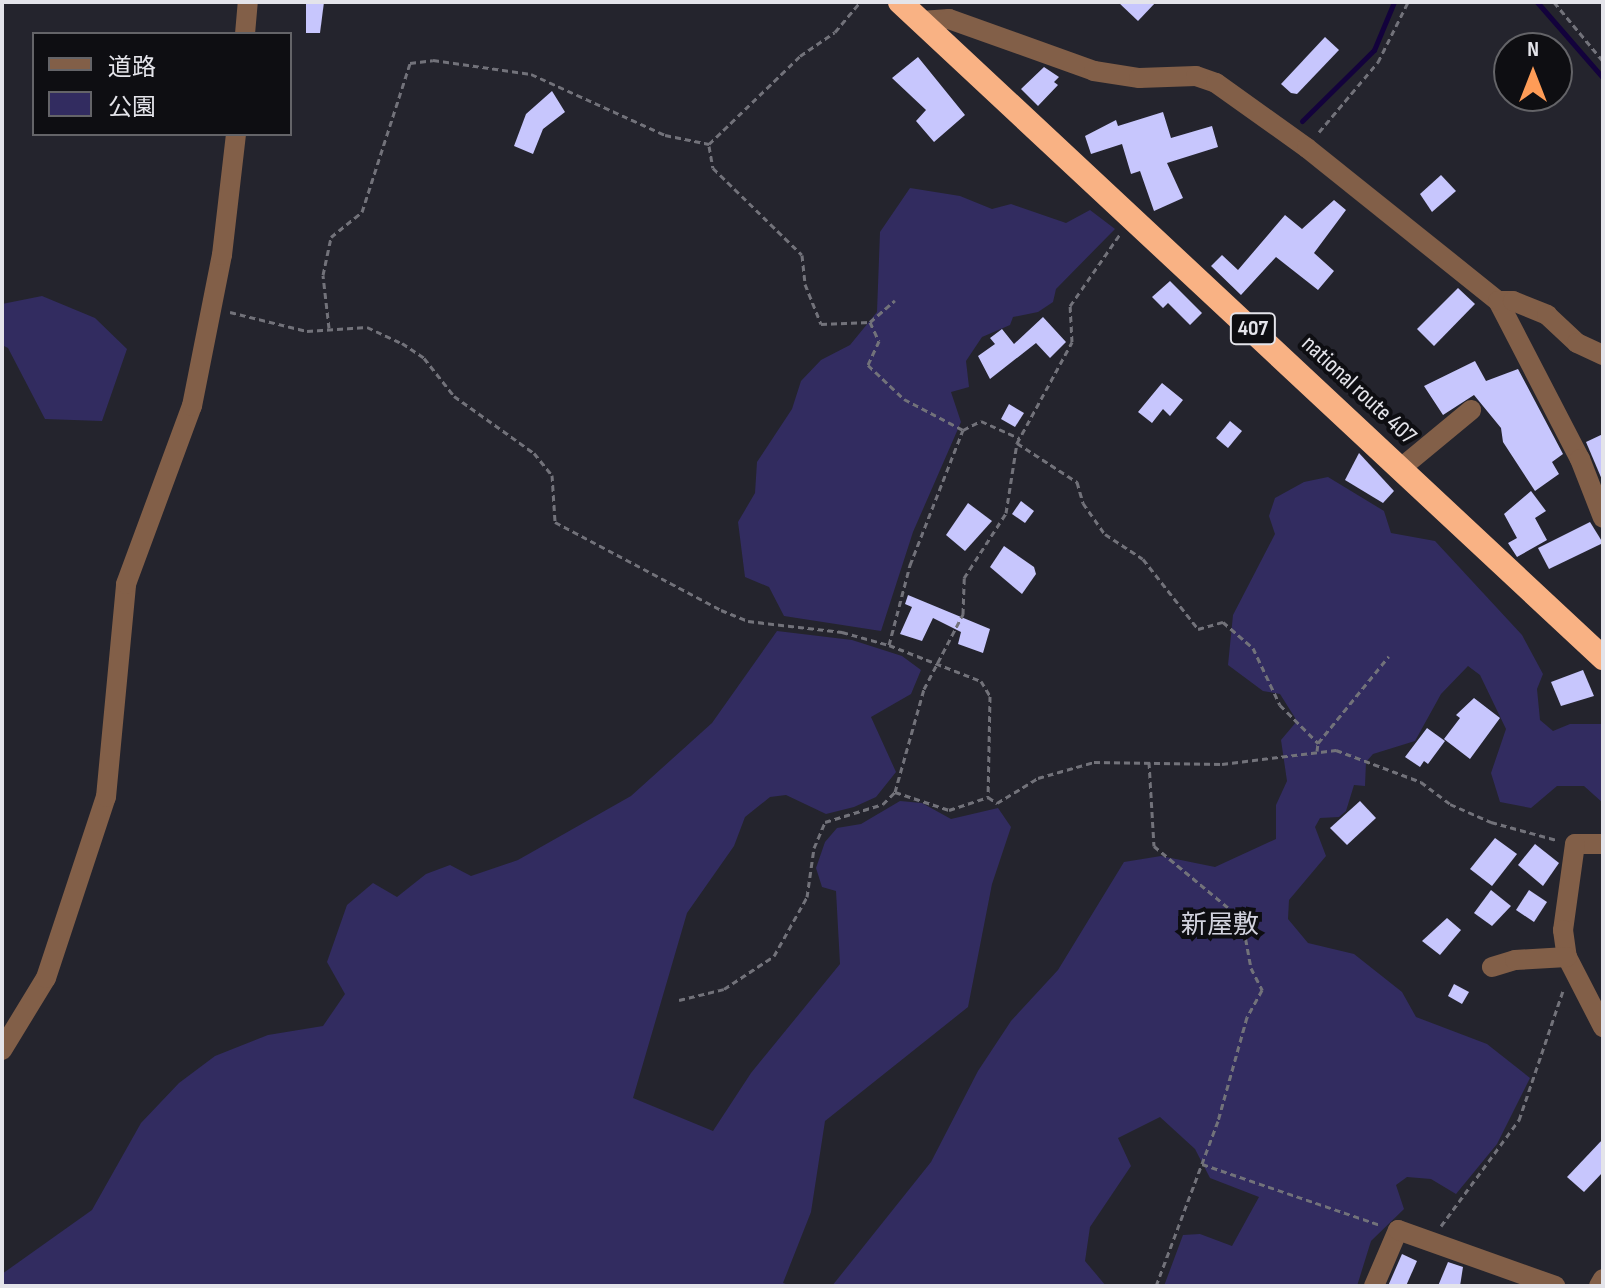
<!DOCTYPE html>
<meta charset="utf-8">
<style>
body{margin:0}
#map{position:relative;width:1605px;height:1288px;overflow:hidden;background:#24242d;font-family:"Sofia Sans Condensed","Noto Sans JP",sans-serif}
div>[style]{position:absolute}
.green>*{inset:0;background:#322c60}
.stream>*{height:5px;margin:-2.5px;padding:0 2.5px;transform-origin:2.5px;border-radius:2.5px;background:#13023c}
.building>*{inset:0;background:#c7c6fd}
.path>*{height:3px;margin-top:-1.5px;transform-origin:0;background:repeating-linear-gradient(90deg,#72727a 0 6px,transparent 0 10px)}
.minor>*{height:20px;margin:-10px;padding:0 10px;transform-origin:10px;border-radius:10px;background:#825f48}
.highway>*{height:24px;margin:-12px;padding:0 12px;transform-origin:12px;border-radius:12px;background:#f9b284}
span{translate:-50% -50%;white-space:nowrap;text-align:center;line-height:1.15;-webkit-text-stroke:8px #0e0e12;paint-order:stroke}
.shield-label span{padding:2px 6px;background:#0e0e12;border:2px solid;border-radius:6px;-webkit-text-stroke-width:0}
.shield-label{font-size:22px;color:#e4e4ea;font-weight:700}
.street-label{font-size:24px;color:#e4e4ea}
.neighbourhood-label{font-size:26px;color:#d2d3de}
.frame{position:absolute;inset:0;border:4px solid #e4e4ea;pointer-events:none}
.legend{position:absolute;left:32px;top:32px;width:260px;height:104px;box-sizing:border-box;background:#0e0e12;border:2px solid #646468;margin:0;padding:10px 14px;list-style:none;font-size:24px;color:#e4e4ea}
.legend li{display:flex;align-items:center;gap:16px;height:40px}
.legend b{width:40px;border:2px solid #646468}
.north{position:absolute;left:1493px;top:32px;width:80px;height:80px;box-sizing:border-box;background:#0e0e12;border:2px solid #646468;border-radius:50%;rotate:0deg;font-size:22px;font-weight:700;line-height:32px;text-align:center;color:#e4e4ea}
.north::after{content:'';display:block;margin:auto;width:28px;height:36px;background:#fe9c57;clip-path:polygon(50% 0,100% 100%,50% 72%,0 100%)}
</style>
<div id="map">
<div class="green">
<div style="clip-path:polygon(910px 188px,960px 196px,992px 209px,1011px 204px,1066px 223px,1090px 210px,1115px 229px,1056px 289px,1053px 302px,1038px 312px,1013px 317px,1010px 325px,982px 337px,966px 361px,969px 387px,951px 392px,961px 422px,913px 532px,881px 631px,784px 616px,769px 587px,745px 577px,738px 522px,755px 493px,757px 462px,792px 409px,801px 381px,821px 360px,850px 345px,877px 312px,880px 232px)"></div>
<div style="clip-path:polygon(42px 296px,95px 318px,127px 349px,102px 421px,45px 419px,8px 348px,2px 345px,2px 304px)"></div>
<div style="clip-path:polygon(1328px 477px,1384px 511px,1391px 533px,1435px 541px,1522px 635px,1543px 674px,1537px 689px,1540px 720px,1553px 731px,1570px 724px,1603px 724px,1603px 803px,1584px 786px,1557px 786px,1531px 808px,1500px 802px,1491px 773px,1506px 729px,1480px 675px,1468px 666px,1441px 694px,1415px 741px,1373px 754px,1366px 762px,1365px 786px,1354px 785px,1346px 811px,1339px 817px,1320px 818px,1315px 827px,1326px 856px,1289px 900px,1288px 919px,1308px 943px,1354px 954px,1402px 992px,1416px 1017px,1487px 1044px,1530px 1078px,1497px 1144px,1456px 1194px,1431px 1179px,1407px 1177px,1396px 1185px,1404px 1209px,1371px 1241px,1357px 1286px,1164px 1286px,1183px 1235px,1200px 1234px,1232px 1246px,1259px 1197px,1210px 1178px,1195px 1149px,1160px 1117px,1118px 1138px,1131px 1166px,1090px 1227px,1085px 1261px,1106px 1286px,832px 1286px,931px 1162px,978px 1071px,1011px 1021px,1058px 970px,1124px 862px,1161px 856px,1215px 867px,1276px 839px,1276px 805px,1287px 781px,1281px 740px,1297px 721px,1280px 694px,1263px 691px,1228px 665px,1233px 615px,1275px 534px,1269px 516px,1275px 498px,1304px 482px)"></div>
<div style="clip-path:polygon(777px 631px,852px 640px,902px 656px,921px 670px,911px 694px,871px 717px,896px 772px,876px 797px,854px 807px,826px 814px,786px 795px,770px 797px,745px 817px,734px 846px,687px 913px,633px 1098px,713px 1131px,751px 1073px,840px 964px,836px 891px,822px 887px,816px 868px,825px 842px,837px 828px,861px 824px,900px 801px,922px 803px,951px 819px,998px 808px,1011px 827px,992px 884px,968px 1007px,825px 1121px,811px 1212px,783px 1283px,791px 1286px,2px 1286px,2px 1274px,92px 1210px,141px 1123px,179px 1083px,215px 1056px,268px 1035px,323px 1026px,345px 994px,327px 962px,347px 905px,373px 883px,397px 897px,426px 874px,450px 865px,471px 876px,518px 860px,631px 796px,712px 723px)"></div>
</div>
<div class="stream">
<div style="left:1537px;top:2px;width:101px;rotate:49deg"></div>
<div style="left:1302px;top:121px;width:101px;rotate:-44.6deg"></div>
<div style="left:1374px;top:50px;width:52px;rotate:-67.4deg"></div>
</div>
<div class="building">
<div style="clip-path:polygon(306px 2px,324px 2px,320px 33px,306px 33px)"></div>
<div style="clip-path:polygon(1118px 2px,1156px 2px,1138px 21px)"></div>
<div style="clip-path:polygon(1325px 37px,1339px 50px,1297px 94px,1291px 93px,1281px 84px)"></div>
<div style="clip-path:polygon(918px 57px,965px 115px,934px 142px,916px 121px,926px 110px,892px 78px)"></div>
<div style="clip-path:polygon(1044px 67px,1059px 77px,1054px 82px,1058px 85px,1038px 106px,1021px 89px)"></div>
<div style="clip-path:polygon(552px 91px,565px 112px,543px 129px,533px 154px,514px 146px,526px 114px)"></div>
<div style="clip-path:polygon(1163px 112px,1171px 138px,1212px 126px,1218px 147px,1167px 163px,1183px 198px,1154px 211px,1140px 171px,1131px 174px,1122px 144px,1091px 154px,1085px 136px,1116px 120px,1118px 126px)"></div>
<div style="clip-path:polygon(1441px 175px,1456px 191px,1432px 212px,1420px 194px)"></div>
<div style="clip-path:polygon(1334px 200px,1346px 210px,1314px 253px,1334px 271px,1318px 290px,1276px 257px,1241px 295px,1211px 266px,1222px 255px,1238px 270px,1285px 215px,1302px 229px)"></div>
<div style="clip-path:polygon(1170px 281px,1202px 313px,1190px 325px,1168px 303px,1163px 308px,1152px 297px)"></div>
<div style="clip-path:polygon(1458px 288px,1475px 304px,1434px 346px,1417px 329px)"></div>
<div style="clip-path:polygon(1043px 317px,1066px 342px,1050px 358px,1036px 343px,990px 379px,978px 356px,995px 344px,990px 338px,1002px 329px,1014px 344px)"></div>
<div style="clip-path:polygon(1475px 361px,1486px 381px,1518px 369px,1563px 454px,1552px 462px,1559px 474px,1535px 491px,1503px 442px,1501px 428px,1474px 395px,1443px 415px,1424px 386px)"></div>
<div style="clip-path:polygon(1162px 383px,1183px 400px,1170px 416px,1163px 409px,1152px 423px,1138px 412px)"></div>
<div style="clip-path:polygon(1009px 404px,1024px 413px,1015px 427px,1001px 419px)"></div>
<div style="clip-path:polygon(1230px 421px,1242px 431px,1228px 448px,1216px 438px)"></div>
<div style="clip-path:polygon(1603px 434px,1603px 482px,1586px 442px)"></div>
<div style="clip-path:polygon(1359px 453px,1394px 491px,1383px 503px,1345px 480px)"></div>
<div style="clip-path:polygon(1531px 491px,1546px 511px,1535px 518px,1547px 540px,1517px 557px,1508px 543px,1517px 538px,1504px 514px)"></div>
<div style="clip-path:polygon(1021px 501px,1034px 511px,1025px 523px,1012px 514px)"></div>
<div style="clip-path:polygon(968px 503px,992px 521px,965px 551px,946px 535px)"></div>
<div style="clip-path:polygon(1590px 522px,1603px 543px,1549px 569px,1538px 548px)"></div>
<div style="clip-path:polygon(1004px 546px,1034px 567px,1036px 574px,1022px 594px,990px 567px)"></div>
<div style="clip-path:polygon(908px 595px,990px 629px,983px 653px,958px 644px,961px 632px,933px 618px,922px 641px,900px 634px,912px 607px,905px 604px)"></div>
<div style="clip-path:polygon(1583px 670px,1594px 696px,1561px 706px,1551px 682px)"></div>
<div style="clip-path:polygon(1474px 698px,1500px 718px,1470px 759px,1444px 739px,1460px 718px,1456px 715px)"></div>
<div style="clip-path:polygon(1427px 728px,1445px 741px,1428px 764px,1424px 761px,1420px 767px,1405px 757px)"></div>
<div style="clip-path:polygon(1360px 801px,1376px 818px,1347px 845px,1330px 828px)"></div>
<div style="clip-path:polygon(1495px 838px,1517px 854px,1492px 886px,1470px 869px)"></div>
<div style="clip-path:polygon(1535px 844px,1559px 863px,1543px 886px,1518px 865px)"></div>
<div style="clip-path:polygon(1491px 890px,1511px 906px,1492px 926px,1474px 913px)"></div>
<div style="clip-path:polygon(1529px 890px,1547px 902px,1534px 922px,1516px 910px)"></div>
<div style="clip-path:polygon(1447px 918px,1461px 930px,1440px 955px,1422px 941px)"></div>
<div style="clip-path:polygon(1454px 984px,1469px 992px,1462px 1004px,1448px 996px)"></div>
<div style="clip-path:polygon(1603px 1139px,1603px 1172px,1584px 1192px,1567px 1177px)"></div>
<div style="clip-path:polygon(1402px 1254px,1417px 1261px,1406px 1286px,1388px 1286px)"></div>
<div style="clip-path:polygon(1448px 1262px,1463px 1267px,1460px 1286px,1438px 1286px)"></div>
</div>
<div class="path">
<div style="left:1554px;top:2px;width:77px;rotate:50.3deg"></div>
<div style="left:1319px;top:132px;width:92px;rotate:-49.9deg"></div>
<div style="left:1378px;top:62px;width:67px;rotate:-63.4deg"></div>
<div style="left:709px;top:146px;width:22px;rotate:80deg"></div>
<div style="left:713px;top:168px;width:124px;rotate:44.3deg"></div>
<div style="left:802px;top:255px;width:29px;rotate:84deg"></div>
<div style="left:805px;top:284px;width:43px;rotate:68.2deg"></div>
<div style="left:821px;top:324px;width:49px;rotate:-2.3deg"></div>
<div style="left:870px;top:322px;width:33px;rotate:-41deg"></div>
<div style="left:230px;top:312px;width:79px;rotate:13.9deg"></div>
<div style="left:307px;top:331px;width:60px;rotate:-3.8deg"></div>
<div style="left:367px;top:327px;width:38px;rotate:25deg"></div>
<div style="left:402px;top:343px;width:27px;rotate:34deg"></div>
<div style="left:424px;top:358px;width:48px;rotate:51.7deg"></div>
<div style="left:454px;top:396px;width:98px;rotate:35.5deg"></div>
<div style="left:534px;top:453px;width:28px;rotate:51deg"></div>
<div style="left:552px;top:475px;width:47px;rotate:86.3deg"></div>
<div style="left:555px;top:522px;width:188px;rotate:27.9deg"></div>
<div style="left:721px;top:610px;width:29px;rotate:22deg"></div>
<div style="left:748px;top:621px;width:95px;rotate:6.7deg"></div>
<div style="left:842px;top:632px;width:49px;rotate:15.5deg"></div>
<div style="left:889px;top:645px;width:99px;rotate:21.4deg"></div>
<div style="left:981px;top:681px;width:17px;rotate:59deg"></div>
<div style="left:990px;top:696px;width:101px;rotate:91.1deg"></div>
<div style="left:988px;top:797px;width:11px;rotate:34deg"></div>
<div style="left:997px;top:803px;width:48px;rotate:-31.4deg"></div>
<div style="left:1038px;top:778px;width:58px;rotate:-15.9deg"></div>
<div style="left:1094px;top:762px;width:128px;rotate:0.9deg"></div>
<div style="left:1222px;top:764px;width:115px;rotate:-7deg"></div>
<div style="left:1336px;top:750px;width:91px;rotate:20.6deg"></div>
<div style="left:1421px;top:782px;width:36px;rotate:37deg"></div>
<div style="left:1450px;top:804px;width:45px;rotate:23.7deg"></div>
<div style="left:1491px;top:822px;width:68px;rotate:15.3deg"></div>
<div style="left:870px;top:322px;width:21px;rotate:65deg"></div>
<div style="left:879px;top:341px;width:26px;rotate:115deg"></div>
<div style="left:868px;top:365px;width:50px;rotate:43.4deg"></div>
<div style="left:904px;top:399px;width:67px;rotate:27.7deg"></div>
<div style="left:329px;top:328px;width:53px;rotate:-96.5deg"></div>
<div style="left:323px;top:275px;width:39px;rotate:-78deg"></div>
<div style="left:331px;top:237px;width:40px;rotate:-39deg"></div>
<div style="left:362px;top:212px;width:157px;rotate:-72.1deg"></div>
<div style="left:410px;top:63px;width:23px;rotate:-7deg"></div>
<div style="left:433px;top:60px;width:99px;rotate:8.1deg"></div>
<div style="left:531px;top:74px;width:147px;rotate:24.5deg"></div>
<div style="left:665px;top:135px;width:45px;rotate:11.6deg"></div>
<div style="left:709px;top:144px;width:127px;rotate:-44deg"></div>
<div style="left:800px;top:56px;width:42px;rotate:-34.4deg"></div>
<div style="left:835px;top:32px;width:39px;rotate:-50deg"></div>
<div style="left:1017px;top:443px;width:72px;rotate:33deg"></div>
<div style="left:1077px;top:482px;width:22px;rotate:74deg"></div>
<div style="left:1083px;top:503px;width:38px;rotate:55deg"></div>
<div style="left:1105px;top:534px;width:45px;rotate:33.3deg"></div>
<div style="left:1143px;top:559px;width:89px;rotate:51.8deg"></div>
<div style="left:1198px;top:629px;width:26px;rotate:-16deg"></div>
<div style="left:1223px;top:622px;width:40px;rotate:41deg"></div>
<div style="left:1253px;top:648px;width:63px;rotate:64.7deg"></div>
<div style="left:1280px;top:705px;width:54px;rotate:45deg"></div>
<div style="left:889px;top:645px;width:83px;rotate:-75.3deg"></div>
<div style="left:910px;top:565px;width:145px;rotate:-68.6deg"></div>
<div style="left:963px;top:430px;width:20px;rotate:-27deg"></div>
<div style="left:981px;top:421px;width:42px;rotate:24.1deg"></div>
<div style="left:1317px;top:751px;width:8px;rotate:-83deg"></div>
<div style="left:1318px;top:743px;width:112px;rotate:-50.8deg"></div>
<div style="left:1149px;top:762px;width:84px;rotate:86.6deg"></div>
<div style="left:1154px;top:846px;width:114px;rotate:39.7deg"></div>
<div style="left:1242px;top:919px;width:50px;rotate:79.6deg"></div>
<div style="left:1251px;top:968px;width:25px;rotate:63deg"></div>
<div style="left:1262px;top:990px;width:31px;rotate:119deg"></div>
<div style="left:1247px;top:1017px;width:108px;rotate:105.6deg"></div>
<div style="left:1218px;top:1121px;width:176px;rotate:110.6deg"></div>
<div style="left:895px;top:792px;width:107px;rotate:-74.3deg"></div>
<div style="left:924px;top:689px;width:85px;rotate:-62.5deg"></div>
<div style="left:963px;top:614px;width:36px;rotate:-88deg"></div>
<div style="left:964px;top:578px;width:77px;rotate:-57.1deg"></div>
<div style="left:1006px;top:513px;width:71px;rotate:-81.1deg"></div>
<div style="left:1017px;top:443px;width:115px;rotate:-61.4deg"></div>
<div style="left:1072px;top:342px;width:36px;rotate:-93deg"></div>
<div style="left:1070px;top:306px;width:88px;rotate:-55.2deg"></div>
<div style="left:679px;top:1000px;width:46px;rotate:-13.7deg"></div>
<div style="left:724px;top:989px;width:60px;rotate:-33.4deg"></div>
<div style="left:774px;top:956px;width:68px;rotate:-60.8deg"></div>
<div style="left:807px;top:897px;width:49px;rotate:-81.9deg"></div>
<div style="left:814px;top:848px;width:28px;rotate:-67deg"></div>
<div style="left:825px;top:822px;width:61px;rotate:-17.2deg"></div>
<div style="left:883px;top:804px;width:17px;rotate:-45deg"></div>
<div style="left:895px;top:792px;width:57px;rotate:18.4deg"></div>
<div style="left:949px;top:810px;width:41px;rotate:-18.4deg"></div>
<div style="left:1202px;top:1164px;width:188px;rotate:18.9deg"></div>
<div style="left:1441px;top:1226px;width:132px;rotate:-53.7deg"></div>
<div style="left:1519px;top:1120px;width:136px;rotate:-71.2deg"></div>
</div>
<div class="minor">
<div style="left:921px;top:21px;width:28px;rotate:-4deg"></div>
<div style="left:949px;top:19px;width:154px;rotate:19.7deg"></div>
<div style="left:1094px;top:71px;width:46px;rotate:8.8deg"></div>
<div style="left:1139px;top:78px;width:57px;rotate:-2deg"></div>
<div style="left:1196px;top:76px;width:21px;rotate:19deg"></div>
<div style="left:1216px;top:83px;width:112px;rotate:35.5deg"></div>
<div style="left:1307px;top:148px;width:245px;rotate:38.7deg"></div>
<div style="left:1498px;top:301px;width:178px;rotate:62.6deg"></div>
<div style="left:1580px;top:459px;width:63px;rotate:68.7deg"></div>
<div style="left:245px;top:34px;width:32px;rotate:-85deg"></div>
<div style="left:1498px;top:301px;width:15px"></div>
<div style="left:1513px;top:301px;width:37px;rotate:22deg"></div>
<div style="left:1547px;top:315px;width:41px;rotate:43deg"></div>
<div style="left:1577px;top:343px;width:29px;rotate:25deg"></div>
<div style="left:1401px;top:468px;width:91px;rotate:-39.6deg"></div>
<div style="left:1603px;top:844px;width:28px;rotate:180deg"></div>
<div style="left:1575px;top:844px;width:87px;rotate:97.9deg"></div>
<div style="left:1563px;top:930px;width:27px;rotate:82deg"></div>
<div style="left:1567px;top:957px;width:79px;rotate:62.8deg"></div>
<div style="left:1492px;top:967px;width:24px;rotate:-17deg"></div>
<div style="left:1515px;top:960px;width:52px;rotate:-3.3deg"></div>
<div style="left:2px;top:1050px;width:84px;rotate:-58.6deg"></div>
<div style="left:46px;top:978px;width:191px;rotate:-71.7deg"></div>
<div style="left:106px;top:797px;width:214px;rotate:-84.6deg"></div>
<div style="left:126px;top:584px;width:190px;rotate:-69.7deg"></div>
<div style="left:192px;top:406px;width:154px;rotate:-78.8deg"></div>
<div style="left:222px;top:255px;width:122px;rotate:-83.4deg"></div>
<div style="left:1374px;top:1286px;width:61px;rotate:-66.8deg"></div>
<div style="left:1398px;top:1230px;width:167px;rotate:19.6deg"></div>
<div style="left:1599px;top:1286px;width:8px;rotate:-60deg"></div>
</div>
<div class="highway">
<div style="left:900px;top:2px;width:962px;rotate:43.02deg"></div>
</div>
<div class="shield-label">
<span style="left:1253px;top:329px">407</span>
</div>
<div class="street-label">
<span style="left:1359px;top:390px;rotate:43deg">national route 407</span>
</div>
<div class="neighbourhood-label">
<span style="left:1220px;top:926px">新屋敷</span>
</div>
<div class="frame"></div>
<ul class="legend">
<li><b style="height:10px;background:#825f48"></b>道路</li>
<li><b style="height:22px;background:#322c60"></b>公園</li>
</ul>
<div class="north">N</div>
</div>
